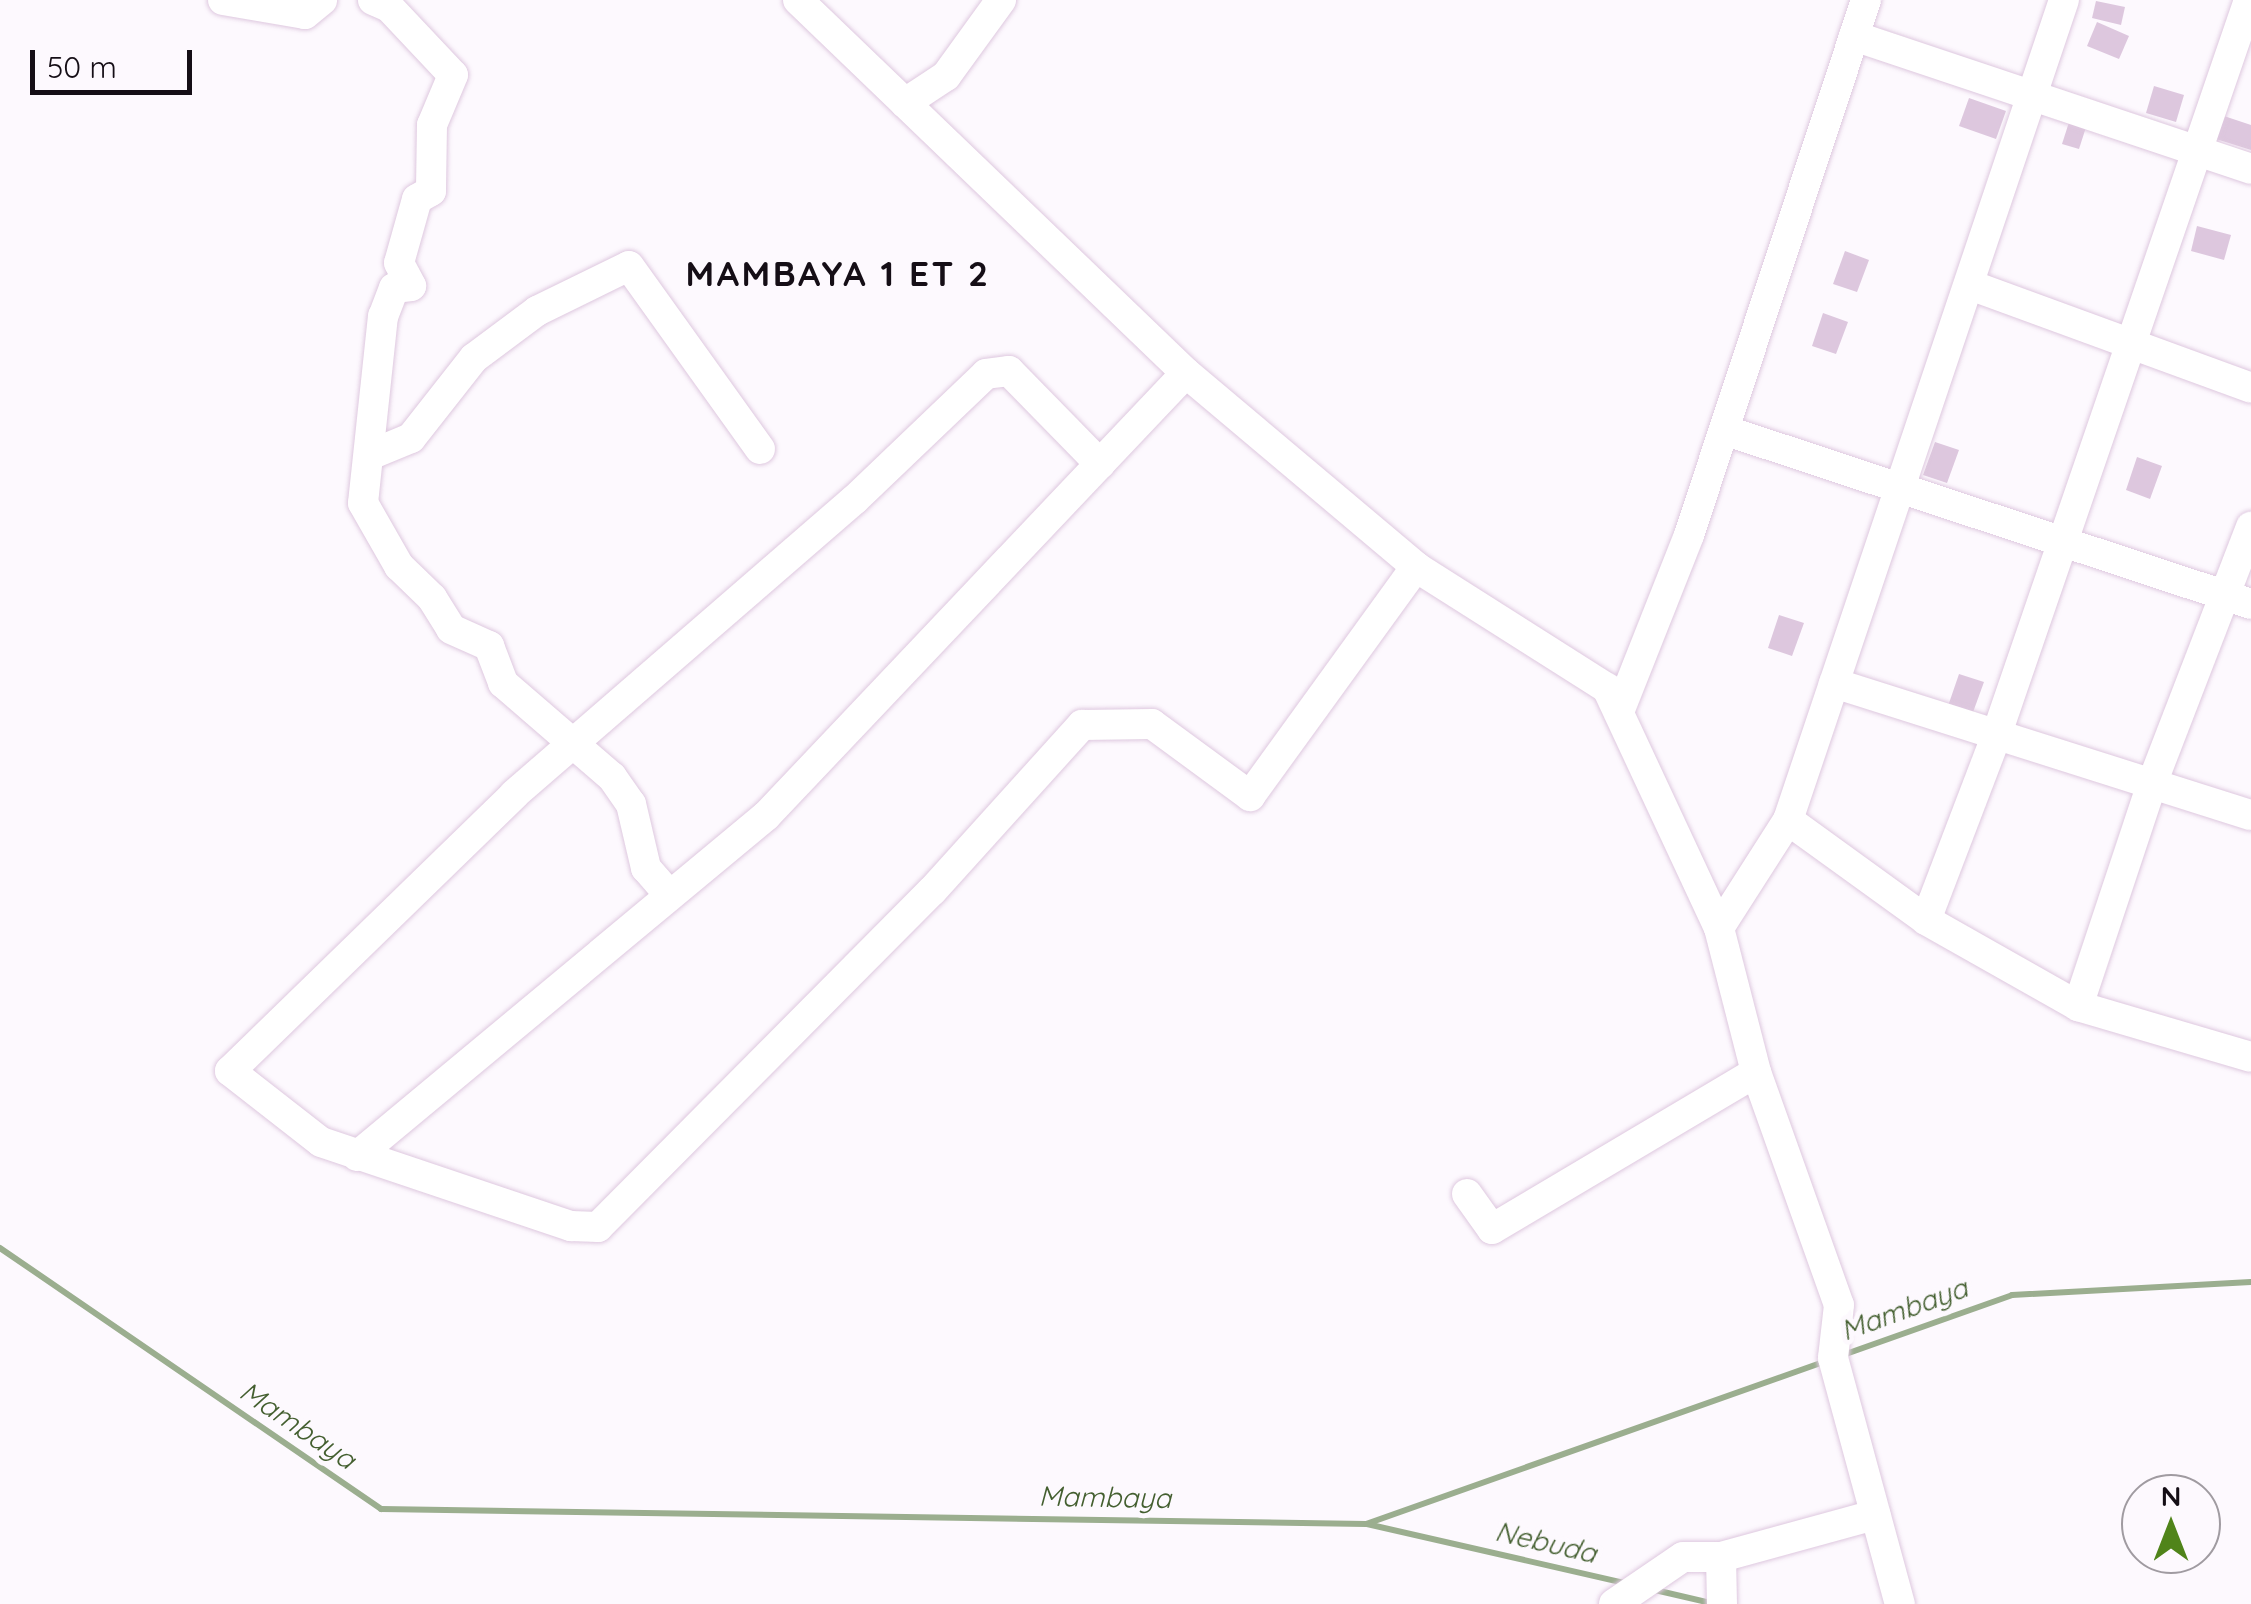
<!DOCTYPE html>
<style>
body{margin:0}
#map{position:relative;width:2251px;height:1604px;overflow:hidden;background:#fdf9fe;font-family:Quicksand,sans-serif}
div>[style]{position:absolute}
.stream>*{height:6px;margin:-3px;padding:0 3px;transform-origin:3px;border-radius:3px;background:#9bae8f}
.building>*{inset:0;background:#ddc7de}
.roads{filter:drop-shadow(0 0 2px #dec8df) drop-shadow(0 0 2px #dec8df)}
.minor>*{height:30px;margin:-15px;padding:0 15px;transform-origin:15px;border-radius:15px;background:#fff}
span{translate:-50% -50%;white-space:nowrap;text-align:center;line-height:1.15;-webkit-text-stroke:10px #fdf9fe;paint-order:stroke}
.water-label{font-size:28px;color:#445f30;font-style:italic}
.district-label{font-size:35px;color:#150e16;font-weight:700;letter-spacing:2.5px}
.north{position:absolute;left:2121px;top:1474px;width:100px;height:100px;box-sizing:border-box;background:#fdf9fe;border:2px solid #a09ba1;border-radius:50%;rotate:0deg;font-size:28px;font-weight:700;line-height:40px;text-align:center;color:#150e16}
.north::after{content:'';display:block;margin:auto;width:35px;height:45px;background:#50841a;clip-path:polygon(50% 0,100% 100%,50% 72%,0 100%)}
.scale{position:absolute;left:30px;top:50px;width:162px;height:45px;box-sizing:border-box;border:5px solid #150e16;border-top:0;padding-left:12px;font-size:30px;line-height:35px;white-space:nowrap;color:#150e16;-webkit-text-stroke:8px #fdf9fe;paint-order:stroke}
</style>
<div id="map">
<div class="stream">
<div style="left:0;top:1248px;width:462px;rotate:34.4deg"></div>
<div style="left:381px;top:1509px;width:985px;rotate:0.87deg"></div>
<div style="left:1366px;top:1524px;width:489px;rotate:-19.5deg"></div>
<div style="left:1843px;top:1355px;width:179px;rotate:-19.5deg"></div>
<div style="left:2012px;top:1295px;width:239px;rotate:-3.1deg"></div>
<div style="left:1367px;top:1524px;width:268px;rotate:12.9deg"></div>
<div style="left:1655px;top:1590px;width:57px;rotate:13.1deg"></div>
</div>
<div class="building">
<div style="clip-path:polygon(2096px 1px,2125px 7px,2121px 25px,2092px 18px)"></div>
<div style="clip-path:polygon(2097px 22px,2129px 36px,2119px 59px,2087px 46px)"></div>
<div style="clip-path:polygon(2154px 86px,2184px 95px,2176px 122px,2146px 113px)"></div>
<div style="clip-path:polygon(1969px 98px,2006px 111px,1996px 139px,1959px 126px)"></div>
<div style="clip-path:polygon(2071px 116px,2088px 121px,2079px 149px,2062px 144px)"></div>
<div style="clip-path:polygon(2224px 116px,2251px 125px,2251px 150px,2216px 139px)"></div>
<div style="clip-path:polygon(2197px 226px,2231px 235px,2224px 260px,2191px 251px)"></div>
<div style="clip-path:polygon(1845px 251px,1869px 260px,1857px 292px,1833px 284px)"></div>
<div style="clip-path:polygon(1823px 313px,1848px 322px,1836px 354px,1812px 346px)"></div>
<div style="clip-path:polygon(1935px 442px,1959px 450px,1947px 483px,1923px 475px)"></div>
<div style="clip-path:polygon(2137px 457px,2162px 466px,2150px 499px,2126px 490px)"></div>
<div style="clip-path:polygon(1779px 615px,1804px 623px,1792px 656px,1768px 648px)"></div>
<div style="clip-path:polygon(1959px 674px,1984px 682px,1972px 715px,1948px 706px)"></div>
</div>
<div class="roads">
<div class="minor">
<div style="left:223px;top:0;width:83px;rotate:9.7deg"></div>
<div style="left:305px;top:14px;width:22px;rotate:-39deg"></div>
<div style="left:373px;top:0;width:17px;rotate:24deg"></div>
<div style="left:389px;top:7px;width:93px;rotate:46.7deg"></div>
<div style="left:453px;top:75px;width:54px;rotate:112.8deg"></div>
<div style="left:432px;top:125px;width:66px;rotate:90.9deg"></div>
<div style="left:431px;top:191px;width:16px;rotate:150deg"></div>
<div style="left:417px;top:199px;width:66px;rotate:105.7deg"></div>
<div style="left:399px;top:263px;width:26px;rotate:62deg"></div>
<div style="left:411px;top:286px;width:17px;rotate:173deg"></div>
<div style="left:394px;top:288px;width:30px;rotate:111deg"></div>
<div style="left:383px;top:316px;width:188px;rotate:96.1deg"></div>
<div style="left:363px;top:503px;width:73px;rotate:60.3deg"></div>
<div style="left:399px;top:566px;width:46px;rotate:44.1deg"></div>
<div style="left:432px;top:598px;width:36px;rotate:58deg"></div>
<div style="left:451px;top:629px;width:42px;rotate:24.1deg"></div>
<div style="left:489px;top:646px;width:40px;rotate:69deg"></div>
<div style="left:503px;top:683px;width:144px;rotate:40.8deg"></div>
<div style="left:612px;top:777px;width:33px;rotate:55deg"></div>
<div style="left:631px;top:804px;width:66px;rotate:76.8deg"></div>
<div style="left:646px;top:868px;width:35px;rotate:49deg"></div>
<div style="left:798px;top:0;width:538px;rotate:43.87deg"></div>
<div style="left:1186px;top:373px;width:301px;rotate:40.1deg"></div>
<div style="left:1416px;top:567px;width:226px;rotate:32.4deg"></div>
<div style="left:1607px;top:688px;width:265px;rotate:65deg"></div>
<div style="left:1719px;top:928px;width:149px;rotate:75.6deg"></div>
<div style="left:1756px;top:1072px;width:247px;rotate:70.4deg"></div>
<div style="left:1839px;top:1305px;width:53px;rotate:96.5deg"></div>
<div style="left:1833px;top:1358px;width:255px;rotate:74.8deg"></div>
<div style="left:1854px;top:36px;width:419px;rotate:18.5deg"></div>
<div style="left:905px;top:103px;width:49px;rotate:-33.4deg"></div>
<div style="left:946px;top:76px;width:94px;rotate:-54.1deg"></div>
<div style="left:1973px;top:286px;width:296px;rotate:20.1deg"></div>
<div style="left:1724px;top:430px;width:555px;rotate:18.27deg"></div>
<div style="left:370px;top:455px;width:44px;rotate:-22.5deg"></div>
<div style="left:411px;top:438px;width:102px;rotate:-51.8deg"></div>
<div style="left:474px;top:358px;width:79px;rotate:-36.7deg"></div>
<div style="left:537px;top:311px;width:102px;rotate:-26.1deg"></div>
<div style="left:629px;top:266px;width:225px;rotate:54.4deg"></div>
<div style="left:1100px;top:464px;width:130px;rotate:-134.4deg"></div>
<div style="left:1009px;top:371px;width:23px;rotate:173deg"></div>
<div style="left:986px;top:374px;width:182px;rotate:136.3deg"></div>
<div style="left:854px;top:500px;width:450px;rotate:139.1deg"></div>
<div style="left:514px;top:795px;width:396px;rotate:135.8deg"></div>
<div style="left:230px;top:1071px;width:115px;rotate:38deg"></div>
<div style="left:321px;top:1142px;width:264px;rotate:18.6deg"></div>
<div style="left:571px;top:1226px;width:27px;rotate:2deg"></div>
<div style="left:598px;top:1227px;width:474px;rotate:-45.2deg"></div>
<div style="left:932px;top:891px;width:224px;rotate:-47.9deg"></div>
<div style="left:1082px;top:725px;width:70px;rotate:-0.8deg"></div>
<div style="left:1152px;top:724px;width:122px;rotate:36.3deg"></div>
<div style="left:1250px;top:796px;width:283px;rotate:-54.1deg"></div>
<div style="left:1834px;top:683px;width:437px;rotate:17.6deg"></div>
<div style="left:1619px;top:712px;width:190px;rotate:-68.4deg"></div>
<div style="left:1689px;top:535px;width:564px;rotate:-71.69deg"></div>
<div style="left:1788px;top:820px;width:170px;rotate:35.9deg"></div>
<div style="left:1926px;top:920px;width:175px;rotate:29.5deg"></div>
<div style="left:2078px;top:1006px;width:180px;rotate:16.4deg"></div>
<div style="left:1926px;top:920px;width:194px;rotate:-69.1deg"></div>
<div style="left:1995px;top:739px;width:781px;rotate:-71.03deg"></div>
<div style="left:1719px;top:928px;width:128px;rotate:-57.4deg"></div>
<div style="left:1788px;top:820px;width:865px;rotate:-71.4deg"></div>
<div style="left:2078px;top:1006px;width:232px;rotate:-71.6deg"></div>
<div style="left:2151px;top:786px;width:278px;rotate:-68.9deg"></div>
<div style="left:357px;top:1156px;width:532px;rotate:-39.74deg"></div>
<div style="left:766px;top:816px;width:610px;rotate:-46.53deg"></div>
<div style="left:1467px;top:1194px;width:43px;rotate:54.5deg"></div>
<div style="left:1492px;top:1229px;width:307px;rotate:-30.7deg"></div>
<div style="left:1721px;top:1557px;width:47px;rotate:88.8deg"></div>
<div style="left:1614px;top:1604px;width:83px;rotate:-34.3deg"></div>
<div style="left:1683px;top:1557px;width:38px"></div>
<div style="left:1721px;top:1557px;width:160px;rotate:-15.3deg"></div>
</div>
</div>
<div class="water-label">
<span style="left:1904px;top:1309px;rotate:-20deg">Mambaya</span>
<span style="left:298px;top:1425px;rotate:34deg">Mambaya</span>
<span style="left:1105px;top:1497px;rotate:1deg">Mambaya</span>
<span style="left:1546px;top:1542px;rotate:13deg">Nebuda</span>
</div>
<div class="district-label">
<span style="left:838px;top:273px">MAMBAYA 1 ET 2</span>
</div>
<div class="north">N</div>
<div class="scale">50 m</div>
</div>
